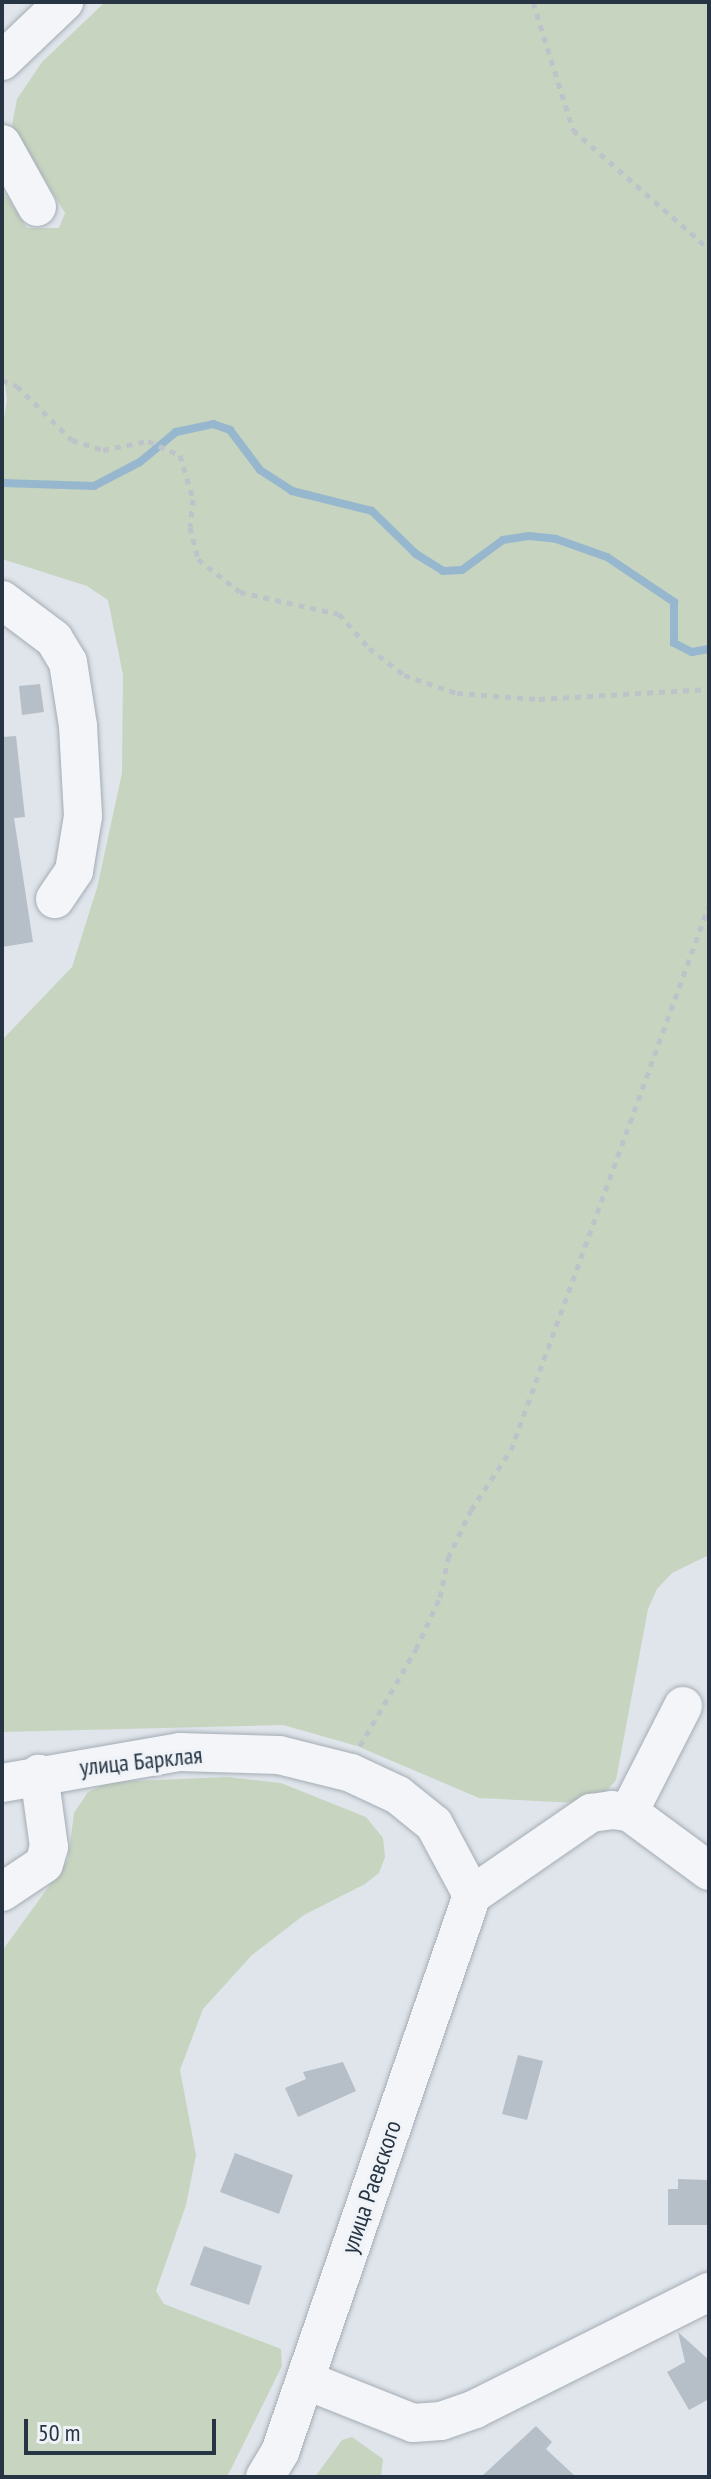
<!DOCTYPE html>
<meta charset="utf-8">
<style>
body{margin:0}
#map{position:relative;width:711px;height:2479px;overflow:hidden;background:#dfe5ea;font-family:"PT Sans Narrow",sans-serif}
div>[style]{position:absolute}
.green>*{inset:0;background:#c7d5c0}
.stream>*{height:8px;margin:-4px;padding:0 4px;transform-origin:4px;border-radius:4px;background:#97b7ce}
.building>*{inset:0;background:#b6bec8}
.path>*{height:5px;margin-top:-2.5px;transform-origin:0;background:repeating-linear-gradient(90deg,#bec3c9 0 6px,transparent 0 12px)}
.roads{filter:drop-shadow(0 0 2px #a4acb5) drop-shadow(0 0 2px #a4acb5)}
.minor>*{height:38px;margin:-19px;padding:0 19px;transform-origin:19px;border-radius:19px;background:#f3f5f8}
span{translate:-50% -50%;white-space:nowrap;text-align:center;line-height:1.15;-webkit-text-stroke:6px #eff3f7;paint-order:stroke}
.street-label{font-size:24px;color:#263443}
.frame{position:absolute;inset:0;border:4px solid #263443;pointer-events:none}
.scale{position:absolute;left:24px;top:2419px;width:192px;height:36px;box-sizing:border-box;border:4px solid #263443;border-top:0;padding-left:10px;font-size:24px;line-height:28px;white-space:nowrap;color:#263443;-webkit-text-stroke:6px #eff3f7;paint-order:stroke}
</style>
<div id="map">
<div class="green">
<div style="clip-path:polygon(105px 2px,709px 2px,709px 1555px,672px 1573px,657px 1589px,648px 1609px,616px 1780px,603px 1795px,578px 1803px,479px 1798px,357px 1746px,283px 1725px,2px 1732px,2px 1040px,72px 967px,97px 888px,122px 773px,123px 675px,108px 600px,87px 586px,2px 559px,2px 429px,7px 400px,2px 362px,2px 189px,27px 228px,59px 228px,65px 213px,12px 125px,17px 99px,42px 62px)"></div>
<div style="clip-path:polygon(227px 1777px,281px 1783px,366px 1817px,383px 1838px,385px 1857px,379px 1873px,365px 1884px,304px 1915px,252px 1955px,203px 2009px,180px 2070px,196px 2155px,186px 2205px,156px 2291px,164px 2304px,281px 2349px,282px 2366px,227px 2477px,2px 2477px,2px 1951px,68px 1860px,74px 1813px,88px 1792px,110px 1782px)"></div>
<div style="clip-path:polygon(352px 2437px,383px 2459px,381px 2477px,315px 2477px,342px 2440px)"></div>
</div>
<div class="stream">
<div style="left:2px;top:483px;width:92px;rotate:1.9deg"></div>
<div style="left:94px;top:486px;width:52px;rotate:-27.6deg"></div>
<div style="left:140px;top:462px;width:47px;rotate:-39.8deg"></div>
<div style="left:176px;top:432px;width:38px;rotate:-12deg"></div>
<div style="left:213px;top:424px;width:18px;rotate:19deg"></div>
<div style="left:230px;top:430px;width:50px;rotate:53.1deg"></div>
<div style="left:260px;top:470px;width:38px;rotate:33deg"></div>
<div style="left:292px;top:491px;width:82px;rotate:14deg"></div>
<div style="left:372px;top:511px;width:62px;rotate:44.3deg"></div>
<div style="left:416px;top:554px;width:32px;rotate:32deg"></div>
<div style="left:443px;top:571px;width:19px;rotate:-3deg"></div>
<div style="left:462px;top:570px;width:51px;rotate:-36.2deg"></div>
<div style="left:503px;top:540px;width:26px;rotate:-9deg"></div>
<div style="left:529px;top:536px;width:27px;rotate:6deg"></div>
<div style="left:556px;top:539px;width:54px;rotate:19.4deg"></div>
<div style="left:607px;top:557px;width:81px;rotate:33.9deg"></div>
<div style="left:674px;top:602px;width:41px;rotate:90deg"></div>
<div style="left:674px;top:643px;width:20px;rotate:27deg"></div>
<div style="left:692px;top:652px;width:17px;rotate:-10deg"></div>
</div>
<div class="building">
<div style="clip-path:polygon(40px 684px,44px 712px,22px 715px,19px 686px)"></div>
<div style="clip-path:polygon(16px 736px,25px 817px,5px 819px,14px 818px,33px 942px,2px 947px,2px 737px)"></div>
<div style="clip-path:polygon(518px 2055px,543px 2061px,527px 2120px,502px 2114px)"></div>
<div style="clip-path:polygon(343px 2062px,356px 2091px,298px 2117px,285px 2088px,306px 2079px,303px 2072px)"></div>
<div style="clip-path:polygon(235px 2153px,293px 2175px,279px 2214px,220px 2192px)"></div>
<div style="clip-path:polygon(678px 2179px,709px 2180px,709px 2225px,668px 2225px,668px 2189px,678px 2189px)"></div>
<div style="clip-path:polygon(204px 2246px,262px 2266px,249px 2305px,190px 2285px)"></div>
<div style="clip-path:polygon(678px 2332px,709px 2360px,709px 2399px,689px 2410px,667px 2372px,685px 2362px)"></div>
<div style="clip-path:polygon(536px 2426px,552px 2442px,546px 2449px,576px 2477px,481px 2477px)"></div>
</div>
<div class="path">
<div style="left:533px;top:2px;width:134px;rotate:72.6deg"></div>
<div style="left:573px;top:130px;width:181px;rotate:41.2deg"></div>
<div style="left:2px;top:380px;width:16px;rotate:22deg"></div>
<div style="left:17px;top:386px;width:77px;rotate:44.5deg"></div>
<div style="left:72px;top:440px;width:33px;rotate:18deg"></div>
<div style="left:103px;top:450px;width:46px;rotate:-11.3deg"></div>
<div style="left:148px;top:441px;width:35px;rotate:24deg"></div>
<div style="left:180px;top:455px;width:46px;rotate:73.5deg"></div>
<div style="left:193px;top:499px;width:28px;rotate:96deg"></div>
<div style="left:190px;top:527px;width:33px;rotate:76deg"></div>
<div style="left:198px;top:559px;width:53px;rotate:38.2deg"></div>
<div style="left:240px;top:592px;width:101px;rotate:12.5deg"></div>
<div style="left:339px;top:614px;width:45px;rotate:48.6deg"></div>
<div style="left:369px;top:648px;width:44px;rotate:37.6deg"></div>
<div style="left:404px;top:675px;width:56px;rotate:18.8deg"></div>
<div style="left:457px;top:693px;width:82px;rotate:4.2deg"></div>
<div style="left:539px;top:699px;width:170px;rotate:-3.4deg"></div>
<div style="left:360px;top:1746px;width:112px;rotate:-60deg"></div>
<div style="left:416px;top:1649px;width:57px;rotate:-65.2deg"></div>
<div style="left:440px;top:1597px;width:40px;rotate:-78deg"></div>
<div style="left:448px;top:1558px;width:53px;rotate:-64.4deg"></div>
<div style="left:471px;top:1510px;width:72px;rotate:-56.3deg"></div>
<div style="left:511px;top:1450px;width:580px;rotate:-70.03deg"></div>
</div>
<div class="roads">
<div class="minor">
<div style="left:2px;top:61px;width:86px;rotate:-43.6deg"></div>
<div style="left:2px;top:144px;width:72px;rotate:60.9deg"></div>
<div style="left:2px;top:600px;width:65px;rotate:36.9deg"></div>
<div style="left:54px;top:639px;width:27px;rotate:59deg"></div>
<div style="left:68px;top:662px;width:65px;rotate:81.1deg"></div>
<div style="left:78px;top:726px;width:90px;rotate:86.8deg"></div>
<div style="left:83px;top:816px;width:56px;rotate:99.3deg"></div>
<div style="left:74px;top:871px;width:34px;rotate:124deg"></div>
<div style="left:2px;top:1783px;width:181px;rotate:-9.9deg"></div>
<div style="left:180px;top:1752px;width:99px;rotate:1.7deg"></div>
<div style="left:279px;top:1755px;width:74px;rotate:14deg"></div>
<div style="left:351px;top:1773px;width:52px;rotate:25.1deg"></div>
<div style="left:398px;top:1795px;width:46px;rotate:38.9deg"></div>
<div style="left:434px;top:1824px;width:81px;rotate:61.8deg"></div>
<div style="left:629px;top:1812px;width:119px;rotate:-63deg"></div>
<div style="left:2px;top:1892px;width:50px;rotate:-33.7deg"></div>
<div style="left:44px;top:1864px;width:18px;rotate:-74deg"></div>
<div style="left:49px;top:1847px;width:74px;rotate:-97.8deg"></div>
<div style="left:472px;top:1895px;width:145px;rotate:-34.6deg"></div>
<div style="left:591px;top:1813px;width:21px;rotate:-8deg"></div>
<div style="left:612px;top:1810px;width:17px;rotate:7deg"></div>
<div style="left:629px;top:1812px;width:99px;rotate:36.4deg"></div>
<div style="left:305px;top:2380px;width:116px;rotate:21.7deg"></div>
<div style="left:413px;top:2423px;width:28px;rotate:-4deg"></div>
<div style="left:441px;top:2421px;width:36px;rotate:-19deg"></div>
<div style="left:475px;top:2409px;width:262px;rotate:-26.6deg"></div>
<div style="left:265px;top:2477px;width:29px;rotate:-59deg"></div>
<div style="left:280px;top:2452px;width:589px;rotate:-70.98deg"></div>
</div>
</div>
<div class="street-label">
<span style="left:141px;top:1761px;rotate:-6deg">улица Барклая</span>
<span style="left:371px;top:2187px;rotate:-71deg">улица Раевского</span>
</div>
<div class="frame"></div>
<div class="scale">50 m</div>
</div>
